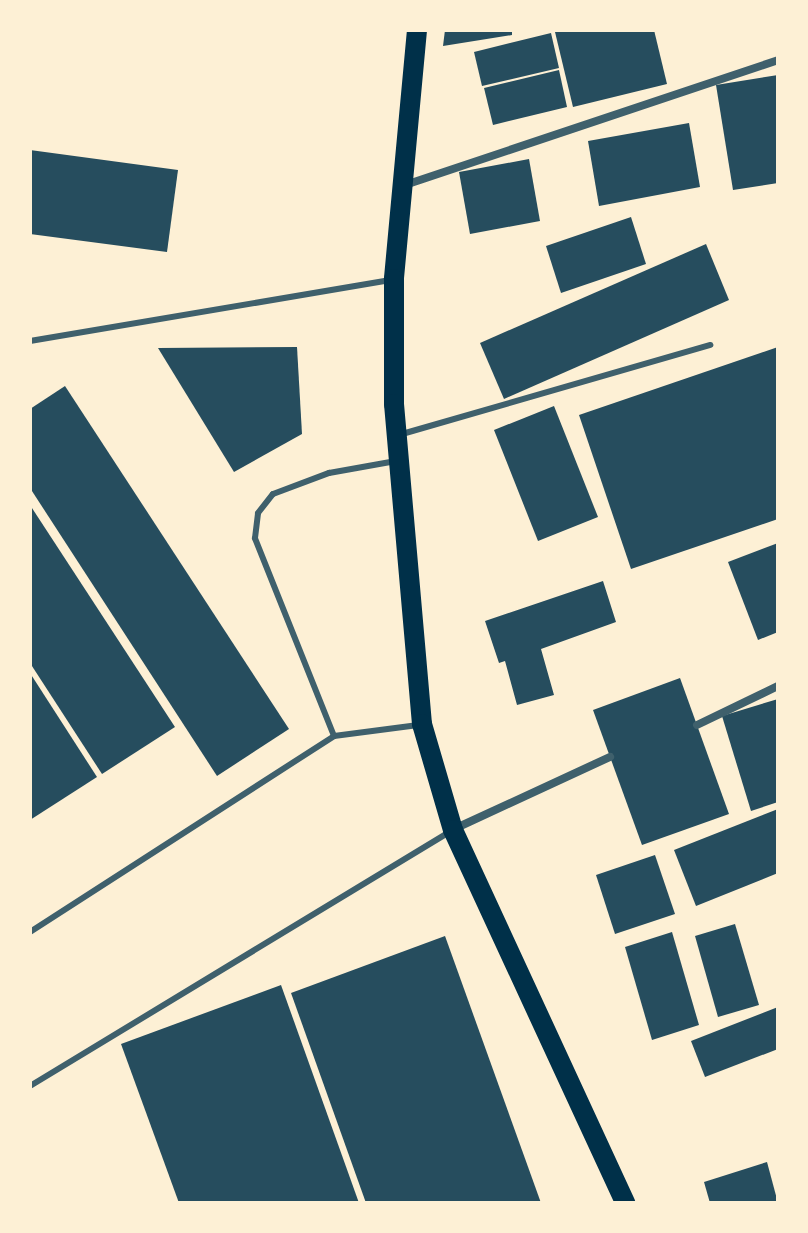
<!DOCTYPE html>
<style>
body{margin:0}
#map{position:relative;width:808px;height:1233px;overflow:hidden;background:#fdf0d5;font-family:Karla,sans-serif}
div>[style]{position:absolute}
.building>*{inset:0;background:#264d5e}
.service>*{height:6px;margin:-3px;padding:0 3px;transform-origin:3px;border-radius:3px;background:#3f606c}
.minor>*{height:8px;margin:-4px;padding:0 4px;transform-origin:4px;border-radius:4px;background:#3f606c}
.primary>*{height:20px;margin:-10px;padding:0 10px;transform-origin:10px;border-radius:10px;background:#003049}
span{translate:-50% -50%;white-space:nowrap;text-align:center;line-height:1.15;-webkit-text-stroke:6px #fdf0d5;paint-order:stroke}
.frame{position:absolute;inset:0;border:32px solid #fdf0d5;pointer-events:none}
</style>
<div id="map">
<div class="building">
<div style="clip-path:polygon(445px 30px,512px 30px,512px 35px,443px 46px)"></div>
<div style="clip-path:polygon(562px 30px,654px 30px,667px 84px,573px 107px,555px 32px)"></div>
<div style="clip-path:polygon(551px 33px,559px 68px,482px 86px,474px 52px)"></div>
<div style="clip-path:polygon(559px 70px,567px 107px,493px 125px,484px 88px)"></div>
<div style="clip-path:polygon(778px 75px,778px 183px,733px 190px,716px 85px)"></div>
<div style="clip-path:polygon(689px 123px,700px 187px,599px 206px,588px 141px)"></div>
<div style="clip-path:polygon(30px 150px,178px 170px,167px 252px,30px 234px)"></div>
<div style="clip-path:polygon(529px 159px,540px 221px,470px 234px,459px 172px)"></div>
<div style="clip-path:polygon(631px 217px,646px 264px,561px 293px,546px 246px)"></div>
<div style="clip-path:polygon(706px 244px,729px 300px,504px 399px,480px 343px)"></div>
<div style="clip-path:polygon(297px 347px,302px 434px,234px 472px,158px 348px)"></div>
<div style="clip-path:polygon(778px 347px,778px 519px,631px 569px,579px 415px)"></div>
<div style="clip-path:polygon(65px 386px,289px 729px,217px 776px,30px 488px,30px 409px)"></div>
<div style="clip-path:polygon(554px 406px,598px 517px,538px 541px,494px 430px)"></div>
<div style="clip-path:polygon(30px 505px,175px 727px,102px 774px,30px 663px)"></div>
<div style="clip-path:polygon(778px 543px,778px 632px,758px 640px,728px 562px)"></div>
<div style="clip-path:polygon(603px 581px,616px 622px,541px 649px,554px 695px,517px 705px,505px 661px,499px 663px,485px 621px)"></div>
<div style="clip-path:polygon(30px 673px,97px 777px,30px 820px)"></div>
<div style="clip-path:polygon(680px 678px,729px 814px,642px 845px,593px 710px)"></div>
<div style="clip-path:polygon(778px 699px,778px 802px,751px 811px,722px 716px)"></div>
<div style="clip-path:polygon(778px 809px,778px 873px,696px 906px,674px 850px)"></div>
<div style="clip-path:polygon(655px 855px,675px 914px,615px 934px,596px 875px)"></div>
<div style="clip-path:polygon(735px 924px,759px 1005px,718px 1017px,695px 936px)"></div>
<div style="clip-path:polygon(672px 932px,699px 1025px,652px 1040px,625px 947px)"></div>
<div style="clip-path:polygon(445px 936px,541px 1203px,366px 1203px,291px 993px)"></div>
<div style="clip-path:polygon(281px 985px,359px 1203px,179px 1203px,121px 1044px)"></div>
<div style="clip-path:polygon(778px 1007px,778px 1049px,705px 1077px,691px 1041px)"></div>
<div style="clip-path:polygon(767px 1162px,778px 1203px,710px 1203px,704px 1182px)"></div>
</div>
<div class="service">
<div style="left:30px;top:341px;width:364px;rotate:-9.6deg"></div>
<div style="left:402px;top:434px;width:321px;rotate:-16.1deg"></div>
<div style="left:334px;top:736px;width:85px;rotate:-7.5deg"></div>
<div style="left:30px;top:932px;width:362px;rotate:-32.8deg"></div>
<div style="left:334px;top:736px;width:213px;rotate:-111.8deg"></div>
<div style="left:255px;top:538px;width:25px;rotate:-83deg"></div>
<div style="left:258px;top:513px;width:24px;rotate:-52deg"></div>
<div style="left:273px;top:494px;width:60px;rotate:-20.6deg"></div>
<div style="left:329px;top:473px;width:68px;rotate:-10.2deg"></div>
<div style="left:30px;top:1086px;width:492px;rotate:-31.2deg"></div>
</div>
<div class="minor">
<div style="left:405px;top:185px;width:393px;rotate:-18.5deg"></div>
<div style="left:697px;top:725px;width:90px;rotate:-25.7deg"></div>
<div style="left:454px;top:829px;width:172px;rotate:-24.8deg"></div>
</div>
<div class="primary">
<div style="left:417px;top:30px;width:250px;rotate:95.3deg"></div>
<div style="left:394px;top:279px;width:125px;rotate:90deg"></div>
<div style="left:394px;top:404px;width:321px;rotate:85deg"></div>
<div style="left:422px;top:724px;width:110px;rotate:73.7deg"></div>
<div style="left:453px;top:830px;width:411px;rotate:65.2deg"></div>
</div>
<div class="frame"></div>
</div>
